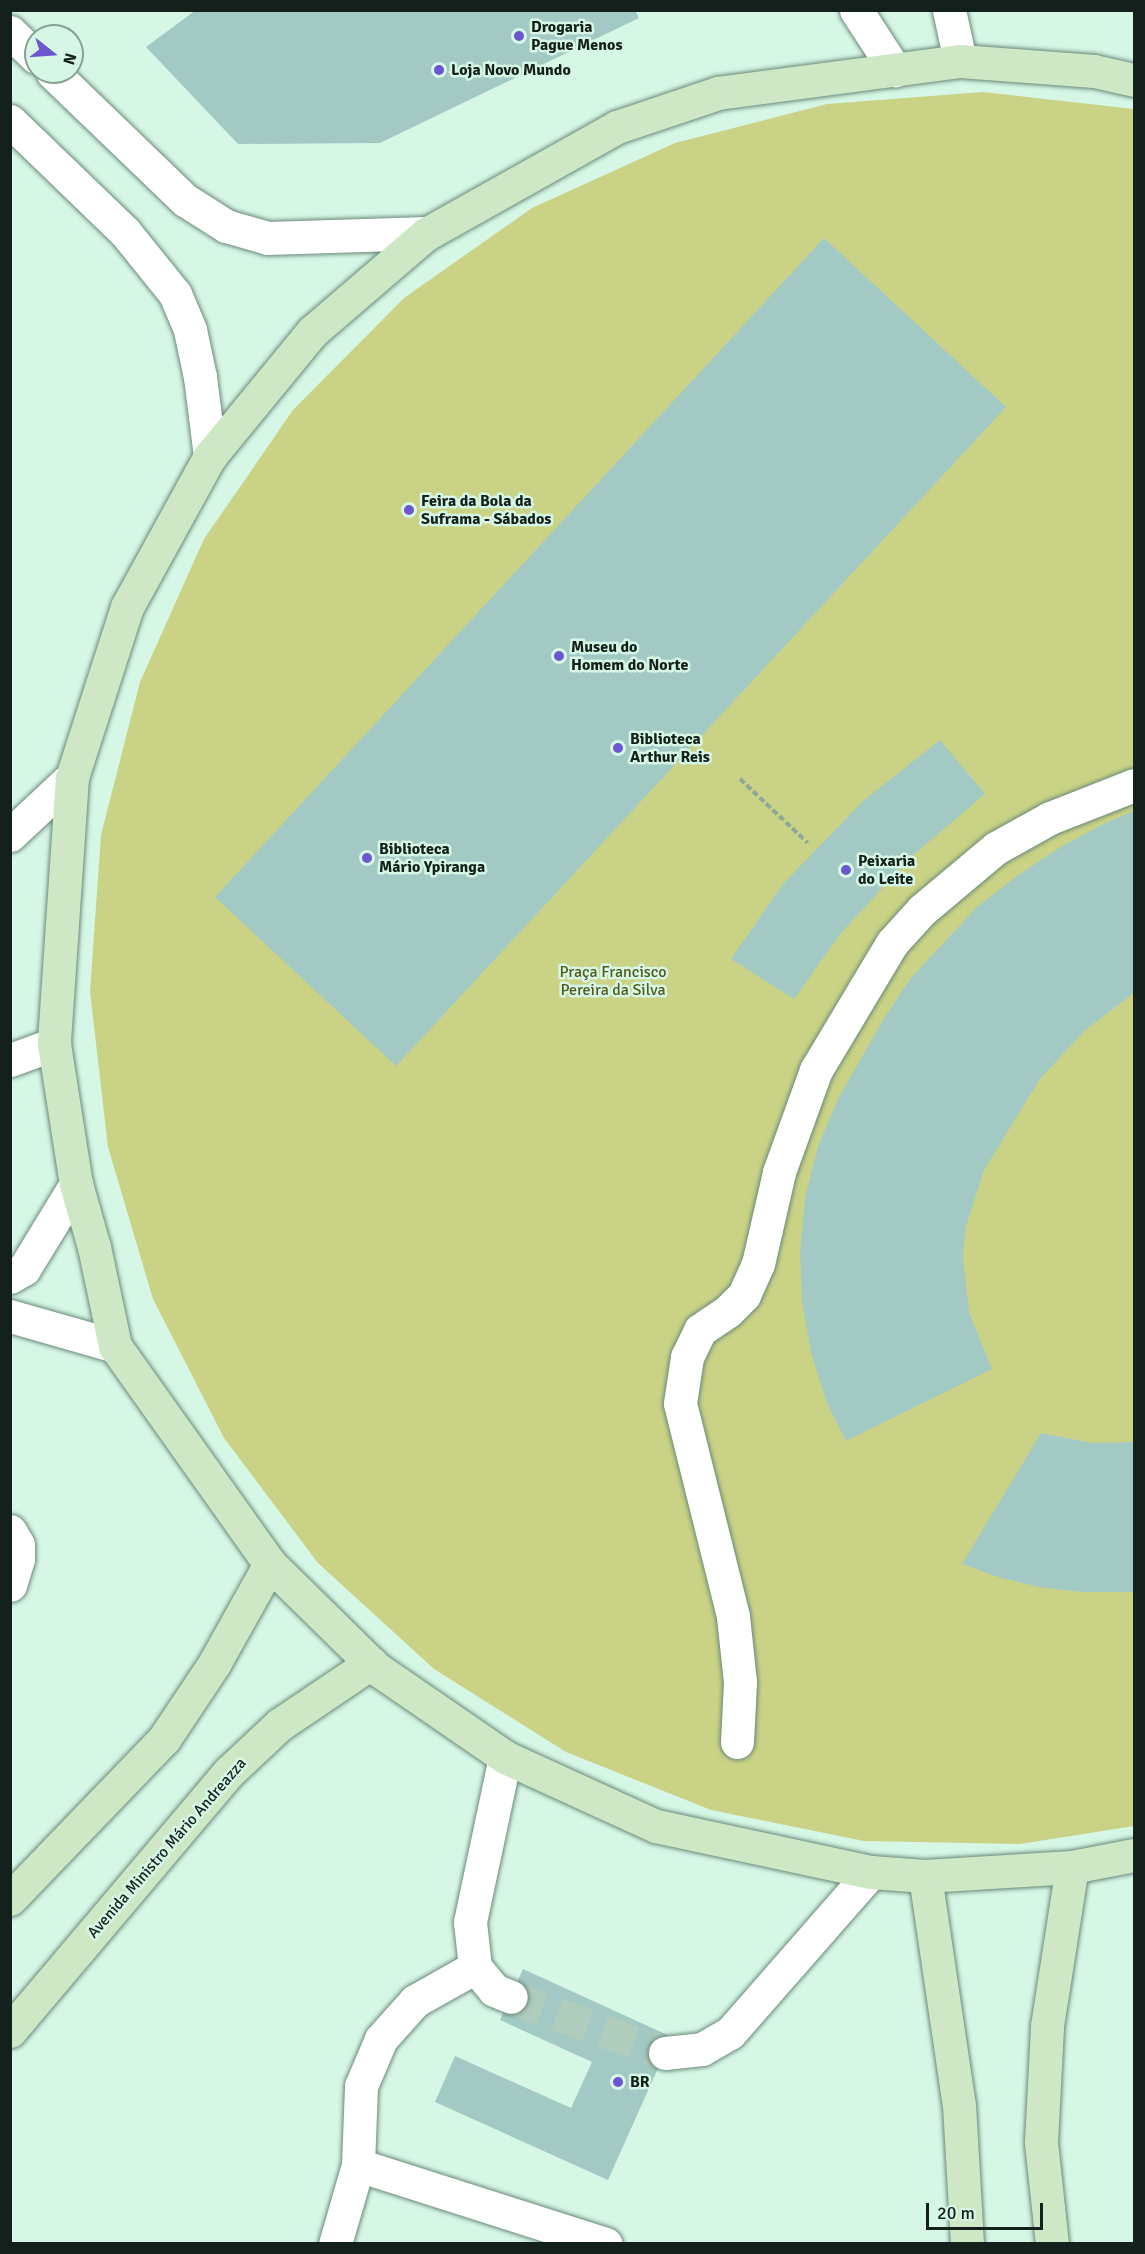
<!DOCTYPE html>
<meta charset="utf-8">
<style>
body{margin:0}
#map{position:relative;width:1145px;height:2254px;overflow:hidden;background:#d6f7e6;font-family:Signika,sans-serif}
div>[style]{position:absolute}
.green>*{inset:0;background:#cad385}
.building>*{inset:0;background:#a2c9c4}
.minor-tunnel>*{height:33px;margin-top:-16.5px;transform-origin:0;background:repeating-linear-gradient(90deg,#afccbd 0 33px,transparent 0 49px)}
.path>*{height:4px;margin-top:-2px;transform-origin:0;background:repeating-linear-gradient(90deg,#8ea79b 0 6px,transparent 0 9px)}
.roads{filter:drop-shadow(0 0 2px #6b897a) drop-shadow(0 0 2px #6b897a)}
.minor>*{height:33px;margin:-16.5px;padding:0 16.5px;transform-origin:16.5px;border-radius:16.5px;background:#fff}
.major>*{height:33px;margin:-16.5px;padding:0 16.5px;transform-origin:16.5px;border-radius:16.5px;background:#cee8c6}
.dots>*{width:16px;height:16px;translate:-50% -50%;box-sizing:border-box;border:3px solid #d6f7e6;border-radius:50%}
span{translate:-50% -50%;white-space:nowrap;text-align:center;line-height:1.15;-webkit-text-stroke:5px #d6f7e6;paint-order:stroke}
.poi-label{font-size:16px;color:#14201b;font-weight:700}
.left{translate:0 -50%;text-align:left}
.park-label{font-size:16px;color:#53591a}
.street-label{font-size:16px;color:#14201b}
.frame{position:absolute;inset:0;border:12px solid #14201b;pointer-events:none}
.north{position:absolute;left:24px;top:24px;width:60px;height:60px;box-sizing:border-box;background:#d6f7e6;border:2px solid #88a195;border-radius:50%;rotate:107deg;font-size:16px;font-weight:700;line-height:24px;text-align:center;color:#14201b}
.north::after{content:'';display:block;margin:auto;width:21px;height:27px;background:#6c57d0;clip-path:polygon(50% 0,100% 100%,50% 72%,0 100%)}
.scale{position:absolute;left:926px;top:2203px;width:117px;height:27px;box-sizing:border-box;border:3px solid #14201b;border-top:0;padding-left:8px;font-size:18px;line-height:21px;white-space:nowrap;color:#14201b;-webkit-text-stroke:4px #d6f7e6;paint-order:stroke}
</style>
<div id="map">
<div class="green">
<div style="clip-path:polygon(983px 92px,1134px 109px,1134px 1826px,1020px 1844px,864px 1841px,711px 1810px,566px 1752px,434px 1669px,318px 1563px,224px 1438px,153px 1299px,108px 1147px,90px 992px,101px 835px,140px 682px,204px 539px,293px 410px,404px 298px,532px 208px,675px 143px,827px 104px)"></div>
</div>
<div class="building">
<div style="clip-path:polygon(196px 10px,635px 10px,639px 18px,380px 143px,238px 144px,146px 47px)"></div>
<div style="clip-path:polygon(824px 238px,1006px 407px,396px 1066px,215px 897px)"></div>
<div style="clip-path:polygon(940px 740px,985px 794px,912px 856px,841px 933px,794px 999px,731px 959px,783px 884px,863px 801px)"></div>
<div style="clip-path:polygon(1134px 811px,1134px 993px,1085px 1030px,1040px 1079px,984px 1170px,966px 1226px,963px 1256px,969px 1312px,992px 1369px,846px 1441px,826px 1401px,811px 1352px,802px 1302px,800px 1251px,805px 1198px,818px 1146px,839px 1097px,883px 1020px,910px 979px,977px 907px,1017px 876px,1059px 848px,1103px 824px)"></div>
<div style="clip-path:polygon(1041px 1433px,1093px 1443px,1134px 1442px,1134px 1592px,1082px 1592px,1039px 1587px,998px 1577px,962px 1564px)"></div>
<div style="clip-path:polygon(523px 1969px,672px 2037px,608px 2180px,435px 2102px,455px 2056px,571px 2108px,592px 2062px,500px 2020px)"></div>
</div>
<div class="minor-tunnel">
<div style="left:511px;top:1997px;width:164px;rotate:20deg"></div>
</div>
<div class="path">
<div style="left:740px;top:779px;width:93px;rotate:43.3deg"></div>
</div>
<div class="roads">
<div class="minor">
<div style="left:856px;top:10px;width:72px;rotate:57deg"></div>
<div style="left:949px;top:10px;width:52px;rotate:77.8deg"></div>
<div style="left:10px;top:32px;width:36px;rotate:44deg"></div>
<div style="left:52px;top:72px;width:185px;rotate:43.9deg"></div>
<div style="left:185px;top:200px;width:49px;rotate:32.4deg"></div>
<div style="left:226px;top:226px;width:44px;rotate:15.9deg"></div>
<div style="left:268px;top:238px;width:159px;rotate:-1.8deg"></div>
<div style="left:10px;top:121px;width:160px;rotate:44deg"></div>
<div style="left:125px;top:232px;width:80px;rotate:51.1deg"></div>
<div style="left:175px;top:294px;width:39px;rotate:67deg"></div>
<div style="left:190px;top:330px;width:48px;rotate:78deg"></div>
<div style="left:200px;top:377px;width:80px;rotate:82.8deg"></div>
<div style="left:10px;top:835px;width:85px;rotate:-43.1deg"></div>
<div style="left:10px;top:1060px;width:47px;rotate:-20deg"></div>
<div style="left:10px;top:1277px;width:16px;rotate:-30deg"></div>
<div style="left:24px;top:1269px;width:100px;rotate:-58.5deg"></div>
<div style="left:10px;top:1316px;width:109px;rotate:15.9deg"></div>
<div style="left:10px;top:1531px;width:16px;rotate:60deg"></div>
<div style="left:18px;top:1545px;width:14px;rotate:90deg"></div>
<div style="left:18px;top:1559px;width:27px;rotate:107deg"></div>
<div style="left:737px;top:1742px;width:60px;rotate:-87.1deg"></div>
<div style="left:740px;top:1682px;width:66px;rotate:-96.1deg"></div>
<div style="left:733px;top:1616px;width:219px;rotate:-104deg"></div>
<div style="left:680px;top:1403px;width:47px;rotate:-81.3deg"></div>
<div style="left:687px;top:1357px;width:30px;rotate:-64deg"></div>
<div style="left:700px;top:1330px;width:34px;rotate:-34deg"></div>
<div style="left:728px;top:1311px;width:23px;rotate:-45deg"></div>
<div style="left:744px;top:1295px;width:34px;rotate:-66deg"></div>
<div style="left:758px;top:1264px;width:94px;rotate:-77.1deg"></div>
<div style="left:779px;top:1172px;width:109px;rotate:-70.1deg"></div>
<div style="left:816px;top:1070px;width:148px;rotate:-59.1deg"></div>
<div style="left:892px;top:943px;width:45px;rotate:-47.7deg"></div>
<div style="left:922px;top:910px;width:97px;rotate:-40deg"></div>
<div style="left:996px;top:848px;width:62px;rotate:-29.1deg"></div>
<div style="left:1050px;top:818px;width:90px;rotate:-21.4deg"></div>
<div style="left:505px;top:1757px;width:169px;rotate:102deg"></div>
<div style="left:470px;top:1922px;width:45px;rotate:83.7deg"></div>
<div style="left:475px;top:1967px;width:30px;rotate:50deg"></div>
<div style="left:494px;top:1990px;width:18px;rotate:22deg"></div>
<div style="left:665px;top:2053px;width:37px;rotate:-6deg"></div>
<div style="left:702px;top:2049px;width:32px;rotate:-30deg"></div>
<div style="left:730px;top:2033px;width:214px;rotate:-48.8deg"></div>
<div style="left:358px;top:2165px;width:260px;rotate:17.7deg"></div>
<div style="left:335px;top:2244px;width:82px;rotate:-73.8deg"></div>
<div style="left:358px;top:2165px;width:79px;rotate:-87.8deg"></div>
<div style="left:361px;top:2086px;width:51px;rotate:-66.9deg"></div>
<div style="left:381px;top:2039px;width:51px;rotate:-48.2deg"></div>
<div style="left:415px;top:2001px;width:69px;rotate:-29.5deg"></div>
</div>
<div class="major">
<div style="left:1134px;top:80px;width:41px;rotate:-167.3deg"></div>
<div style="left:1094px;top:71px;width:134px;rotate:-175.7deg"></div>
<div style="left:960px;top:61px;width:244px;rotate:172.5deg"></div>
<div style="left:718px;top:93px;width:107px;rotate:161.4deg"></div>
<div style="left:617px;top:127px;width:219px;rotate:150.7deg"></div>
<div style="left:426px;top:234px;width:150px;rotate:139.3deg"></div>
<div style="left:312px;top:332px;width:161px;rotate:129.4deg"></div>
<div style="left:210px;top:456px;width:172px;rotate:118.8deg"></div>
<div style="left:127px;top:607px;width:179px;rotate:107.9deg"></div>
<div style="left:72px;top:777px;width:268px;rotate:93.9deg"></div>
<div style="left:54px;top:1044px;width:142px;rotate:81.1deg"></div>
<div style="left:76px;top:1184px;width:66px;rotate:74.1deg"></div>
<div style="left:94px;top:1247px;width:101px;rotate:78deg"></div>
<div style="left:115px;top:1346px;width:267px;rotate:54.6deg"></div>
<div style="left:270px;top:1564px;width:150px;rotate:44.5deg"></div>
<div style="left:377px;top:1669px;width:155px;rotate:34.5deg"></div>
<div style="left:505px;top:1757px;width:166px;rotate:24.6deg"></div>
<div style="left:656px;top:1826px;width:220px;rotate:12.1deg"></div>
<div style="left:871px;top:1872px;width:54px;rotate:4.2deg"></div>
<div style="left:925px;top:1876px;width:147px;rotate:-3.5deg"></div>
<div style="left:1072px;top:1867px;width:63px;rotate:-11deg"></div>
<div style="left:925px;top:1876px;width:232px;rotate:81.6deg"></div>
<div style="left:959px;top:2105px;width:139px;rotate:86.7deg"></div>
<div style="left:10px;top:1899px;width:222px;rotate:-46.1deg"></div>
<div style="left:164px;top:1739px;width:90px;rotate:-56.3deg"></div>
<div style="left:214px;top:1664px;width:115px;rotate:-60.8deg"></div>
<div style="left:10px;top:2031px;width:339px;rotate:-49.8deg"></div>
<div style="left:229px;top:1772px;width:69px;rotate:-43.2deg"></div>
<div style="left:279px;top:1725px;width:111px;rotate:-34deg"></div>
<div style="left:1052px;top:2244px;width:103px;rotate:-96.2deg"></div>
<div style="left:1041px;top:2142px;width:116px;rotate:-87deg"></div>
<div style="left:1047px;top:2026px;width:161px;rotate:-81.1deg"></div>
</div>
</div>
<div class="dots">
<div style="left:519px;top:36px;background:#6c57d0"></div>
<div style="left:439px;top:70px;background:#6c57d0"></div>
<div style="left:409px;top:510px;background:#6c57d0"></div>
<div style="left:559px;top:656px;background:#6c57d0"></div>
<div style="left:618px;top:748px;background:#6c57d0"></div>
<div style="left:367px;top:858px;background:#6c57d0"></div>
<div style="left:846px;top:870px;background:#6c57d0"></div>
<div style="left:618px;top:2082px;background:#6c57d0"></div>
</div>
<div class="poi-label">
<span class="left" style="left:531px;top:36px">Drogaria<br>Pague Menos</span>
<span class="left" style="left:451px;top:70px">Loja Novo Mundo</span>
<span class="left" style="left:421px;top:510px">Feira da Bola da<br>Suframa - Sábados</span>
<span class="left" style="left:571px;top:656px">Museu do<br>Homem do Norte</span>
<span class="left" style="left:630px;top:748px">Biblioteca<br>Arthur Reis</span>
<span class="left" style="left:379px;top:858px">Biblioteca<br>Mário Ypiranga</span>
<span class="left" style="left:858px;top:870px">Peixaria<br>do Leite</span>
<span class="left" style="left:630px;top:2082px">BR</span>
</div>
<div class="park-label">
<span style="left:613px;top:981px">Praça Francisco<br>Pereira da Silva</span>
</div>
<div class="street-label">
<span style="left:167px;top:1848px;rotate:-49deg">Avenida Ministro Mário Andreazza</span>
</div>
<div class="frame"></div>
<div class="north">N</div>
<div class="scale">20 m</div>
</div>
